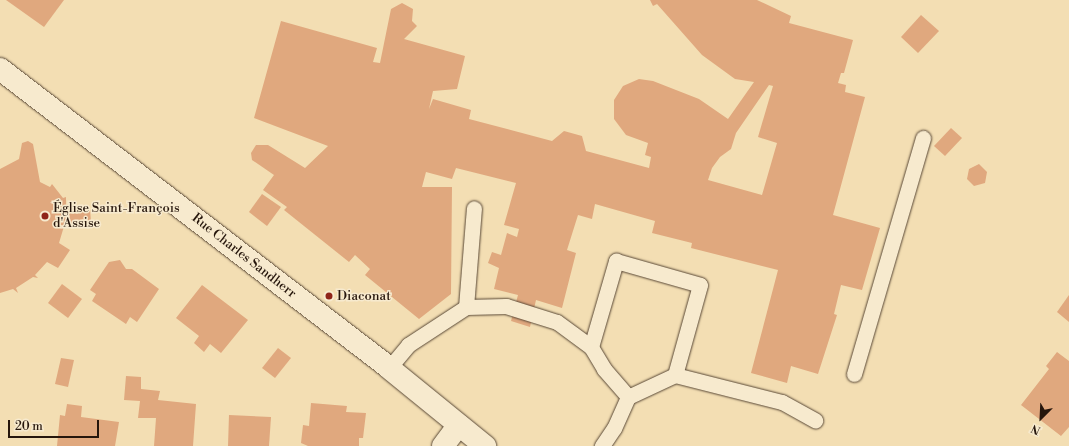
<!DOCTYPE html>
<meta charset="utf-8">
<style>
body{margin:0}
#map{position:relative;width:1069px;height:446px;overflow:hidden;background:#f3deb3;font-family:"Libre Bodoni",serif}
div>[style]{position:absolute}
.building>*{inset:0;background:#e0a87e}
.roads{filter:drop-shadow(0 0 1px #594836) drop-shadow(0 0 1px #594836)}
.service>*{height:15px;margin:-7.5px;padding:0 7.5px;transform-origin:7.5px;border-radius:7.5px;background:#f7eace}
.minor>*{height:22px;margin:-11px;padding:0 11px;transform-origin:11px;border-radius:11px;background:#f7eace}
.dots>*{width:11px;height:11px;translate:-50% -50%;box-sizing:border-box;border:2px solid #f7eace;border-radius:50%}
span{translate:-50% -50%;white-space:nowrap;text-align:center;line-height:1.15;-webkit-text-stroke:3px #f7eace;paint-order:stroke}
.poi-label{font-size:13px;color:#26160c}
.left{translate:0 -50%;text-align:left}
.street-label{font-size:13px;color:#26160c}
.north{position:absolute;left:1021px;top:398px;width:40px;height:40px;-webkit-text-stroke:3px #f7eace;paint-order:stroke;rotate:204deg;font-size:11px;font-weight:700;line-height:16px;text-align:center;color:#26160c}
.north::after{content:'';display:block;margin:auto;width:14px;height:18px;background:#26160c;clip-path:polygon(50% 0,100% 100%,50% 72%,0 100%)}
.scale{position:absolute;left:8px;top:420px;width:91px;height:18px;box-sizing:border-box;border:2px solid #26160c;border-top:0;padding-left:5px;font-size:12px;line-height:14px;white-space:nowrap;color:#26160c;-webkit-text-stroke:3px #f7eace;paint-order:stroke}
</style>
<div id="map">
<div class="building">
<div style="clip-path:polygon(6px 0,64px 0,44px 27px)"></div>
<div style="clip-path:polygon(evenodd,650px 0,757px 0,791px 16px,789px 23px,853px 40px,844px 73px,841px 73px,838px 83px,846px 85px,845px 92px,865px 97px,833px 215px,880px 228px,862px 290px,841px 285px,834px 314px,837px 315px,818px 374px,791px 366px,787px 383px,751px 373px,778px 270px,691px 248px,692px 243px,652px 233px,655px 221px,595px 204px,592px 219px,578px 215px,567px 250px,576px 253px,562px 308px,536px 300px,530px 327px,511px 321px,518px 295px,494px 289px,499px 268px,488px 263px,492px 252px,501px 255px,507px 233px,517px 237px,519px 229px,504px 225px,516px 183px,456px 168px,452px 179px,426px 172px,422px 187px,452px 187px,451px 294px,419px 319px,365px 275px,370px 269px,355px 255px,349px 262px,284px 210px,287px 207px,263px 190px,274px 175px,252px 160px,251px 153px,256px 145px,268px 145px,305px 168px,328px 146px,254px 118px,281px 21px,377px 48px,373px 62px,380px 63px,391px 9px,402px 3px,413px 9px,412px 21px,417px 26px,404px 39px,465px 56px,457px 89px,433px 91px,429px 109px,433px 99px,471px 110px,469px 119px,552px 141px,564px 131px,582px 136px,586px 151px,649px 168px,651px 157px,645px 155px,648px 143px,626px 135px,614px 119px,614px 100px,623px 86px,639px 79px,653px 81px,699px 99px,728px 119px,754px 82px,735px 79px,702px 55px,657px 4px,653px 6px,650px 0,769px 85px,773px 86px,758px 137px,777px 143px,762px 195px,708px 180px,712px 168px,720px 157px,731px 149px,736px 133px,769px 85px)"></div>
<div style="clip-path:polygon(921px 15px,939px 31px,918px 53px,901px 37px)"></div>
<div style="clip-path:polygon(951px 128px,962px 138px,945px 156px,934px 146px)"></div>
<div style="clip-path:polygon(28px 141px,33px 144px,40px 182px,50px 187px,52px 184px,63px 198px,66px 197px,66px 207px,90px 208px,91px 223px,65px 223px,59px 243px,70px 250px,58px 268px,47px 262px,35px 275px,38px 278px,33px 277px,16px 288px,18px 293px,13px 289px,0 293px,0 169px,19px 159px,22px 143px)"></div>
<div style="clip-path:polygon(979px 164px,987px 172px,985px 183px,974px 186px,967px 179px,969px 169px)"></div>
<div style="clip-path:polygon(262px 194px,281px 207px,267px 226px,249px 212px)"></div>
<div style="clip-path:polygon(120px 260px,126px 269px,132px 269px,159px 289px,137px 322px,130px 317px,126px 324px,92px 301px,96px 294px,90px 290px,109px 262px)"></div>
<div style="clip-path:polygon(62px 284px,82px 299px,68px 318px,48px 303px)"></div>
<div style="clip-path:polygon(202px 285px,248px 320px,221px 353px,210px 344px,204px 352px,194px 343px,199px 336px,176px 318px)"></div>
<div style="clip-path:polygon(1069px 295px,1069px 322px,1057px 312px)"></div>
<div style="clip-path:polygon(278px 348px,291px 358px,275px 378px,262px 368px)"></div>
<div style="clip-path:polygon(1057px 352px,1069px 361px,1069px 427px,1061px 436px,1021px 405px,1049px 369px,1046px 366px)"></div>
<div style="clip-path:polygon(61px 358px,74px 360px,68px 387px,55px 384px)"></div>
<div style="clip-path:polygon(126px 376px,141px 377px,141px 389px,160px 391px,158px 400px,196px 404px,193px 446px,154px 446px,156px 418px,138px 418px,140px 401px,124px 400px)"></div>
<div style="clip-path:polygon(311px 403px,347px 406px,346px 412px,366px 413px,363px 438px,359px 438px,359px 446px,308px 446px,301px 443px,303px 425px,309px 426px)"></div>
<div style="clip-path:polygon(67px 404px,82px 406px,81px 417px,119px 422px,115px 446px,57px 446px,60px 415px,65px 416px)"></div>
<div style="clip-path:polygon(229px 415px,271px 417px,269px 446px,228px 446px)"></div>
</div>
<div class="roads">
<div class="service">
<div style="left:466px;top:307px;width:99px;rotate:-85.4deg"></div>
<div style="left:591px;top:347px;width:90px;rotate:-73.8deg"></div>
<div style="left:616px;top:261px;width:87px;rotate:15.9deg"></div>
<div style="left:700px;top:285px;width:93px;rotate:105.5deg"></div>
<div style="left:389px;top:368px;width:30px;rotate:-50deg"></div>
<div style="left:408px;top:345px;width:69px;rotate:-33.2deg"></div>
<div style="left:466px;top:307px;width:40px;rotate:-1.4deg"></div>
<div style="left:506px;top:306px;width:53px;rotate:17.4deg"></div>
<div style="left:557px;top:322px;width:42px;rotate:36.3deg"></div>
<div style="left:591px;top:347px;width:26px;rotate:59deg"></div>
<div style="left:604px;top:369px;width:37px;rotate:49deg"></div>
<div style="left:628px;top:397px;width:34px;rotate:114deg"></div>
<div style="left:614px;top:428px;width:22px;rotate:124deg"></div>
<div style="left:854px;top:374px;width:246px;rotate:-73.7deg"></div>
<div style="left:628px;top:397px;width:52px;rotate:-25.1deg"></div>
<div style="left:675px;top:375px;width:110px;rotate:14.2deg"></div>
<div style="left:782px;top:402px;width:38px;rotate:29deg"></div>
</div>
<div class="minor">
<div style="left:0;top:69px;width:491px;rotate:37.5deg"></div>
<div style="left:389px;top:368px;width:124px;rotate:39.1deg"></div>
<div style="left:443px;top:446px;width:26px;rotate:-53deg"></div>
</div>
</div>
<div class="dots">
<div style="left:45px;top:216px;background:#8f2418"></div>
<div style="left:329px;top:296px;background:#8f2418"></div>
</div>
<div class="poi-label">
<span class="left" style="left:53px;top:216px">Église Saint-François<br>d'Assise</span>
<span class="left" style="left:337px;top:296px">Diaconat</span>
</div>
<div class="street-label">
<span style="left:244px;top:256px;rotate:38deg">Rue Charles Sandherr</span>
</div>
<div class="north">N</div>
<div class="scale">20 m</div>
</div>
